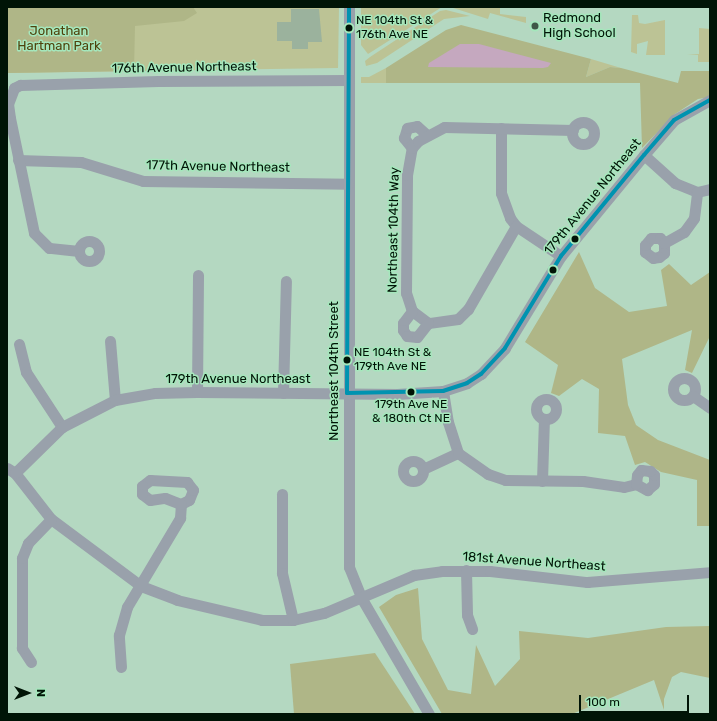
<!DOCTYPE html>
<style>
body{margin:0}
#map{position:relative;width:717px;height:721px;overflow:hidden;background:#b4d8c1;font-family:Rubik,sans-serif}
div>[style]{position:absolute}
.green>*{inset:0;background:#bcc395}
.forest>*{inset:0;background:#afb687}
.water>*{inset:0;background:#c5a8bf}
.building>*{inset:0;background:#9bb29d}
.minor>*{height:11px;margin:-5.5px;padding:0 5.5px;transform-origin:5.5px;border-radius:5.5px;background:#99a1ab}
.minor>.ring{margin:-5.5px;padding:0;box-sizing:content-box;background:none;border:11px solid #99a1ab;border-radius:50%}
.bus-1>*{height:4px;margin:-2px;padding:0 2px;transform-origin:2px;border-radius:2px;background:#0093b0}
.dots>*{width:11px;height:11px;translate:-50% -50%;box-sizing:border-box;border:2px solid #a5e7bc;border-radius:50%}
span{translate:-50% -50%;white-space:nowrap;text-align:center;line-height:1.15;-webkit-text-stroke:3px #a5e7bc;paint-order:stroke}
.bus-label{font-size:12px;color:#001406}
.left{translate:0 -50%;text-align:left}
.poi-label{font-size:13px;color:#001406}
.park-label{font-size:13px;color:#4f430d}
.street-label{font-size:13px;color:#001406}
.frame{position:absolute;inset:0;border:8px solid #001406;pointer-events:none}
.north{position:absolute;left:8px;top:673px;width:40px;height:40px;-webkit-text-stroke:3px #a5e7bc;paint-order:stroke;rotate:90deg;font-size:11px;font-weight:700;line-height:16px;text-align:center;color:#001406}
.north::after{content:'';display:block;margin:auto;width:14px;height:18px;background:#001406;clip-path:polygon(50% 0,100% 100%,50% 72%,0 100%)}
.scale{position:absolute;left:579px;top:695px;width:110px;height:18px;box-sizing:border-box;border:2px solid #001406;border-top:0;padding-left:5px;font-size:12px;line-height:14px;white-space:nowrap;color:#001406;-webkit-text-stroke:3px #a5e7bc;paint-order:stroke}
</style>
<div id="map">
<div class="green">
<div style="clip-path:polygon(7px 7px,339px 7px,338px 68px,7px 73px)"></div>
<div style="clip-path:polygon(361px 7px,442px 7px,368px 54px,361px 45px)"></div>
<div style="clip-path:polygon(450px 7px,500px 7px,500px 14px,526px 17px,526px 23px,490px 13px,488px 19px)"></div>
<div style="clip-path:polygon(446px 10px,470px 16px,444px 19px,377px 63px,366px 66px,365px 61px,370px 57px,440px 11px)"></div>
<div style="clip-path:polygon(632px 15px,638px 15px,639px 23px,645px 24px,665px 20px,665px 55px,646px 55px,648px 41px,637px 44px,637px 54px,631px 52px)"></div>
<div style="clip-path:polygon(699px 28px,710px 29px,710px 62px,698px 62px,698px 55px,687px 55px,699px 54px)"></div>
<div style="clip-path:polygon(591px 59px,621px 68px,610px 67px,586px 77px)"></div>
<div style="clip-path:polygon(386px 68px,386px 83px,361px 83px,361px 77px,369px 77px)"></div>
</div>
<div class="forest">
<div style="clip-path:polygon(7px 7px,193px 7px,197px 13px,184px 21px,135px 26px,134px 71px,7px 73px)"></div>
<div style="clip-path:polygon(461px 25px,591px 59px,586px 77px,610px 67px,621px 68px,678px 83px,681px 71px,710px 71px,710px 97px,698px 99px,675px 114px,642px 148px,640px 83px,386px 83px,386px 68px,446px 30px)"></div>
<div style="clip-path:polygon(579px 252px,595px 288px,629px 312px,667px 306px,661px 270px,669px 264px,691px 285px,710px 272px,710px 336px,692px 373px,685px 370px,692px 330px,622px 359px,628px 405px,636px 425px,658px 440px,710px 460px,710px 526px,697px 526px,697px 480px,661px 472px,645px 462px,635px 465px,625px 436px,598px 433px,599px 389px,582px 379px,559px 396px,551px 393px,558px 365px,525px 342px)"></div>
<div style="clip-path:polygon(418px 588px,422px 639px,448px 690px,471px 694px,476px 645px,495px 686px,520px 659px,519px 631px,588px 638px,666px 627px,710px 626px,710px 678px,681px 672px,672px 677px,664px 699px,664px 710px,654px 680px,572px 714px,442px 714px,379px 607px,396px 595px)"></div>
<div style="clip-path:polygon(375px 653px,415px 714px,294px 714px,290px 664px)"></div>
</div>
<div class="water">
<div style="clip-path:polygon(460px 44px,479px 44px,551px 63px,548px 67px,543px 68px,428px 67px,429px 63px)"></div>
</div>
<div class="building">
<div style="clip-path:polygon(291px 9px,319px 9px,322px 42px,308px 42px,308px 49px,292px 49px,292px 41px,277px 41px,277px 22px,291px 22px)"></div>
</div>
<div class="minor">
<div style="left:349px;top:7px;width:560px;rotate:90deg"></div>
<div style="left:349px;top:567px;width:35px;rotate:68deg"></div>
<div style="left:362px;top:599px;width:133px;rotate:59.8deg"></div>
<div class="ring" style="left:572px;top:122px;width:11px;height:11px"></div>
<div style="left:501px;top:128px;width:65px;rotate:90deg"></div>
<div style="left:501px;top:193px;width:27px;rotate:70deg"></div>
<div style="left:510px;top:218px;width:10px;rotate:53deg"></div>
<div style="left:516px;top:226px;width:54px;rotate:33.7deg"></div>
<div style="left:412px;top:148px;width:13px;rotate:-129deg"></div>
<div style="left:404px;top:138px;width:10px;rotate:-73deg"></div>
<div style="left:407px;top:128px;width:10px;rotate:-11deg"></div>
<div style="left:417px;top:126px;width:12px;rotate:42deg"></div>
<div style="left:644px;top:155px;width:42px;rotate:42.1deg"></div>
<div style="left:675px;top:183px;width:24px;rotate:22deg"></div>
<div style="left:697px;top:192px;width:13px;rotate:-13deg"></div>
<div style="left:18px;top:160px;width:63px;rotate:1.8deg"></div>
<div style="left:81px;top:162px;width:65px;rotate:17deg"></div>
<div style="left:143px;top:181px;width:205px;rotate:0.8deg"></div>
<div style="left:516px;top:226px;width:96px;rotate:120deg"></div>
<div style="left:468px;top:309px;width:14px;rotate:135deg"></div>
<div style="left:458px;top:319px;width:30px;rotate:172deg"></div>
<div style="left:428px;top:323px;width:20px;rotate:-143deg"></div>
<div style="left:412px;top:311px;width:19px;rotate:-108deg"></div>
<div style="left:406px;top:293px;width:118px;rotate:-89.5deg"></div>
<div style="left:407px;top:175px;width:27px;rotate:-80deg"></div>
<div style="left:412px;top:148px;width:9px;rotate:-49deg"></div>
<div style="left:418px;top:141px;width:30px;rotate:-28deg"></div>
<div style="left:444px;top:127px;width:129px;rotate:1.3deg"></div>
<div class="ring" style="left:79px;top:241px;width:9px;height:9px"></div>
<div style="left:664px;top:243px;width:10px;rotate:90deg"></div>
<div style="left:664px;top:253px;width:6px;rotate:141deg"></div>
<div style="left:659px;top:257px;width:6px;rotate:171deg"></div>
<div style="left:653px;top:258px;width:10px;rotate:-143deg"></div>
<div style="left:645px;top:252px;width:7px;rotate:-90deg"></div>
<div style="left:645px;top:245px;width:9px;rotate:-49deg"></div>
<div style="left:651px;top:238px;width:9px"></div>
<div style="left:660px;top:238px;width:6px;rotate:51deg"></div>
<div style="left:664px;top:243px;width:23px;rotate:-29deg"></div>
<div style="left:684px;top:232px;width:17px;rotate:-54deg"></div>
<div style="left:694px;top:218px;width:26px;rotate:-83deg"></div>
<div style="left:79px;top:251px;width:30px;rotate:-174deg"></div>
<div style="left:49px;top:248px;width:21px;rotate:-135deg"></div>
<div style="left:34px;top:233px;width:117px;rotate:-101.8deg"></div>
<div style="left:10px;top:118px;width:14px;rotate:-98deg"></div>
<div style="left:8px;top:104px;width:17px;rotate:-69deg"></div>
<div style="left:14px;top:88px;width:7px;rotate:-27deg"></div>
<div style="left:20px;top:85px;width:138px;rotate:-1.7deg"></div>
<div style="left:158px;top:81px;width:191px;rotate:-0.3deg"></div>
<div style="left:412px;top:311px;width:15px;rotate:127deg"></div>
<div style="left:403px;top:323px;width:7px;rotate:90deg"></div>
<div style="left:403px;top:330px;width:7px;rotate:56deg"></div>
<div style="left:407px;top:336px;width:10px;rotate:6deg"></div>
<div style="left:417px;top:337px;width:18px;rotate:-52deg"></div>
<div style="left:110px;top:341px;width:59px;rotate:85.2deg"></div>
<div style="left:19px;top:344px;width:29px;rotate:76deg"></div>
<div style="left:26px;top:372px;width:66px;rotate:56.8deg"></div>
<div class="ring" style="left:673px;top:378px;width:11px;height:11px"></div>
<div style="left:443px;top:391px;width:31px;rotate:81deg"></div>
<div style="left:448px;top:422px;width:33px;rotate:72deg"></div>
<div style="left:197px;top:392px;width:117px;rotate:-89.5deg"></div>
<div style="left:283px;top:393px;width:112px;rotate:-88.5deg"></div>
<div style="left:693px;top:396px;width:21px;rotate:35deg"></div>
<div class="ring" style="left:536px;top:399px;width:9px;height:9px"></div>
<div class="ring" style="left:403px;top:461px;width:9px;height:9px"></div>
<div style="left:7px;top:468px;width:9px;rotate:32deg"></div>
<div style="left:15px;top:473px;width:58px;rotate:52deg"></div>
<div style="left:51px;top:519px;width:112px;rotate:36.7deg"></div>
<div style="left:141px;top:586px;width:39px;rotate:21deg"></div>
<div style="left:177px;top:600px;width:87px;rotate:13.2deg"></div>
<div style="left:262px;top:620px;width:31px"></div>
<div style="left:293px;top:620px;width:32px;rotate:-13deg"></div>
<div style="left:324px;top:613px;width:98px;rotate:-22.9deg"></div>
<div style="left:414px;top:575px;width:28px;rotate:-8deg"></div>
<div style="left:442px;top:571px;width:48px"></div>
<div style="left:490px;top:571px;width:98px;rotate:6.5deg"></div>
<div style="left:587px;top:582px;width:123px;rotate:-4.6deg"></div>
<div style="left:423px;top:469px;width:38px;rotate:-25deg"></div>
<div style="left:458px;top:453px;width:37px;rotate:35deg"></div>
<div style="left:488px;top:474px;width:18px;rotate:19deg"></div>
<div style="left:505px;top:480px;width:78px;rotate:0.7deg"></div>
<div style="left:583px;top:481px;width:41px;rotate:8.3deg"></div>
<div style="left:624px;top:487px;width:12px;rotate:-14deg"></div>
<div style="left:636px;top:484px;width:13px;rotate:29deg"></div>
<div style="left:647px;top:490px;width:9px;rotate:-41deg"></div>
<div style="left:654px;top:484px;width:9px;rotate:-90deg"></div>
<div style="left:654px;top:475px;width:6px;rotate:-135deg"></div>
<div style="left:650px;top:471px;width:9px;rotate:-174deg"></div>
<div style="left:641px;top:470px;width:6px;rotate:129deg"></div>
<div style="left:637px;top:475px;width:9px;rotate:96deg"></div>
<div style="left:15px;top:473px;width:66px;rotate:-44.4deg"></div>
<div style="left:62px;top:427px;width:59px;rotate:-27deg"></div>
<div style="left:115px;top:400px;width:41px;rotate:-9.9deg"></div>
<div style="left:155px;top:393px;width:42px;rotate:-1.4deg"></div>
<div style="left:197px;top:392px;width:200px;rotate:0.6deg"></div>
<div style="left:397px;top:394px;width:46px;rotate:-3.7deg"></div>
<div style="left:443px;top:391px;width:25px;rotate:-18deg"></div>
<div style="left:467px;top:383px;width:17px;rotate:-33deg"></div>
<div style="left:481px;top:374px;width:35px;rotate:-47deg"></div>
<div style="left:505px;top:348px;width:108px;rotate:-58.7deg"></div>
<div style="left:561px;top:256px;width:131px;rotate:-50.6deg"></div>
<div style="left:644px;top:155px;width:46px;rotate:-49.4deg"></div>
<div style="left:674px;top:120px;width:41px;rotate:-29.1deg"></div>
<div style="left:542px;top:481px;width:62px;rotate:-88.2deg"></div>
<div style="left:282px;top:494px;width:79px;rotate:90deg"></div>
<div style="left:282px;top:573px;width:48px;rotate:76.8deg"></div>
<div style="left:466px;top:570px;width:45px;rotate:88.7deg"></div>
<div style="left:467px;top:615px;width:15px;rotate:70deg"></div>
<div style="left:31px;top:662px;width:17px;rotate:-123deg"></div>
<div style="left:22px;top:648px;width:90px;rotate:-90deg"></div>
<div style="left:22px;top:558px;width:16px;rotate:-68deg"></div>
<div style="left:28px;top:543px;width:33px;rotate:-46deg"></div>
<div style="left:121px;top:667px;width:32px;rotate:-94deg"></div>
<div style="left:119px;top:635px;width:29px;rotate:-74deg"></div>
<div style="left:127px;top:607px;width:104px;rotate:-59.2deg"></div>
<div style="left:180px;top:518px;width:14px;rotate:-86deg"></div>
<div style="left:181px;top:504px;width:9px;rotate:-27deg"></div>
<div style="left:189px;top:500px;width:11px;rotate:-68deg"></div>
<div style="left:193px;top:490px;width:10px;rotate:-127deg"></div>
<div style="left:187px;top:482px;width:37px;rotate:-177deg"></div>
<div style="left:150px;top:480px;width:10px;rotate:143deg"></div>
<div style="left:142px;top:486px;width:8px;rotate:90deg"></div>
<div style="left:142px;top:494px;width:10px;rotate:37deg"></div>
<div style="left:150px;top:500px;width:15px;rotate:-8deg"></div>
<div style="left:165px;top:498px;width:17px;rotate:21deg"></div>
</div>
<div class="bus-1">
<div style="left:347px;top:393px;width:96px;rotate:-1.2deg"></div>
<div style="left:443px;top:391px;width:25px;rotate:-18deg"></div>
<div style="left:467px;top:383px;width:17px;rotate:-33deg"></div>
<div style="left:481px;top:374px;width:35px;rotate:-47deg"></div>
<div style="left:505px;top:348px;width:108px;rotate:-58.7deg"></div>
<div style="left:561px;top:256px;width:131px;rotate:-50.6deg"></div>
<div style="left:644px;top:155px;width:46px;rotate:-49.4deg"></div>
<div style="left:674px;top:120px;width:41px;rotate:-29.1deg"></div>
<div style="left:347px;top:393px;width:386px;rotate:-89.7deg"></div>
</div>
<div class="dots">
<div style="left:535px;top:26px;background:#3f5947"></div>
<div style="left:349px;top:28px;background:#001406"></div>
<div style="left:575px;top:239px;background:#001406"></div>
<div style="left:553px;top:270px;background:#001406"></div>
<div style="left:347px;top:360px;background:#001406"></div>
<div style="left:411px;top:392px;background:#001406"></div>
</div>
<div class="bus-label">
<span class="left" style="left:356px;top:28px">NE 104th St &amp;<br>176th Ave NE</span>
<span class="left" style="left:354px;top:360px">NE 104th St &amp;<br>179th Ave NE</span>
<span style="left:411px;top:412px">179th Ave NE<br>&amp; 180th Ct NE</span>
</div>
<div class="poi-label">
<span class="left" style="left:543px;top:26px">Redmond<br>High School</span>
</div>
<div class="park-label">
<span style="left:59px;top:39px">Jonathan<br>Hartman Park</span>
</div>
<div class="street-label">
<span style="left:184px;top:68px;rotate:-1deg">176th Avenue Northeast</span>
<span style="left:218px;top:167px;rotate:1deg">177th Avenue Northeast</span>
<span style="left:593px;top:197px;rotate:-51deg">179th Avenue Northeast</span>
<span style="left:394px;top:230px;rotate:-89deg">Northeast 104th Way</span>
<span style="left:334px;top:371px;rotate:-90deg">Northeast 104th Street</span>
<span style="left:238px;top:379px">179th Avenue Northeast</span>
<span style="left:534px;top:562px;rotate:4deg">181st Avenue Northeast</span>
</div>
<div class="frame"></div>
<div class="north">N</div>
<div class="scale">100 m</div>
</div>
